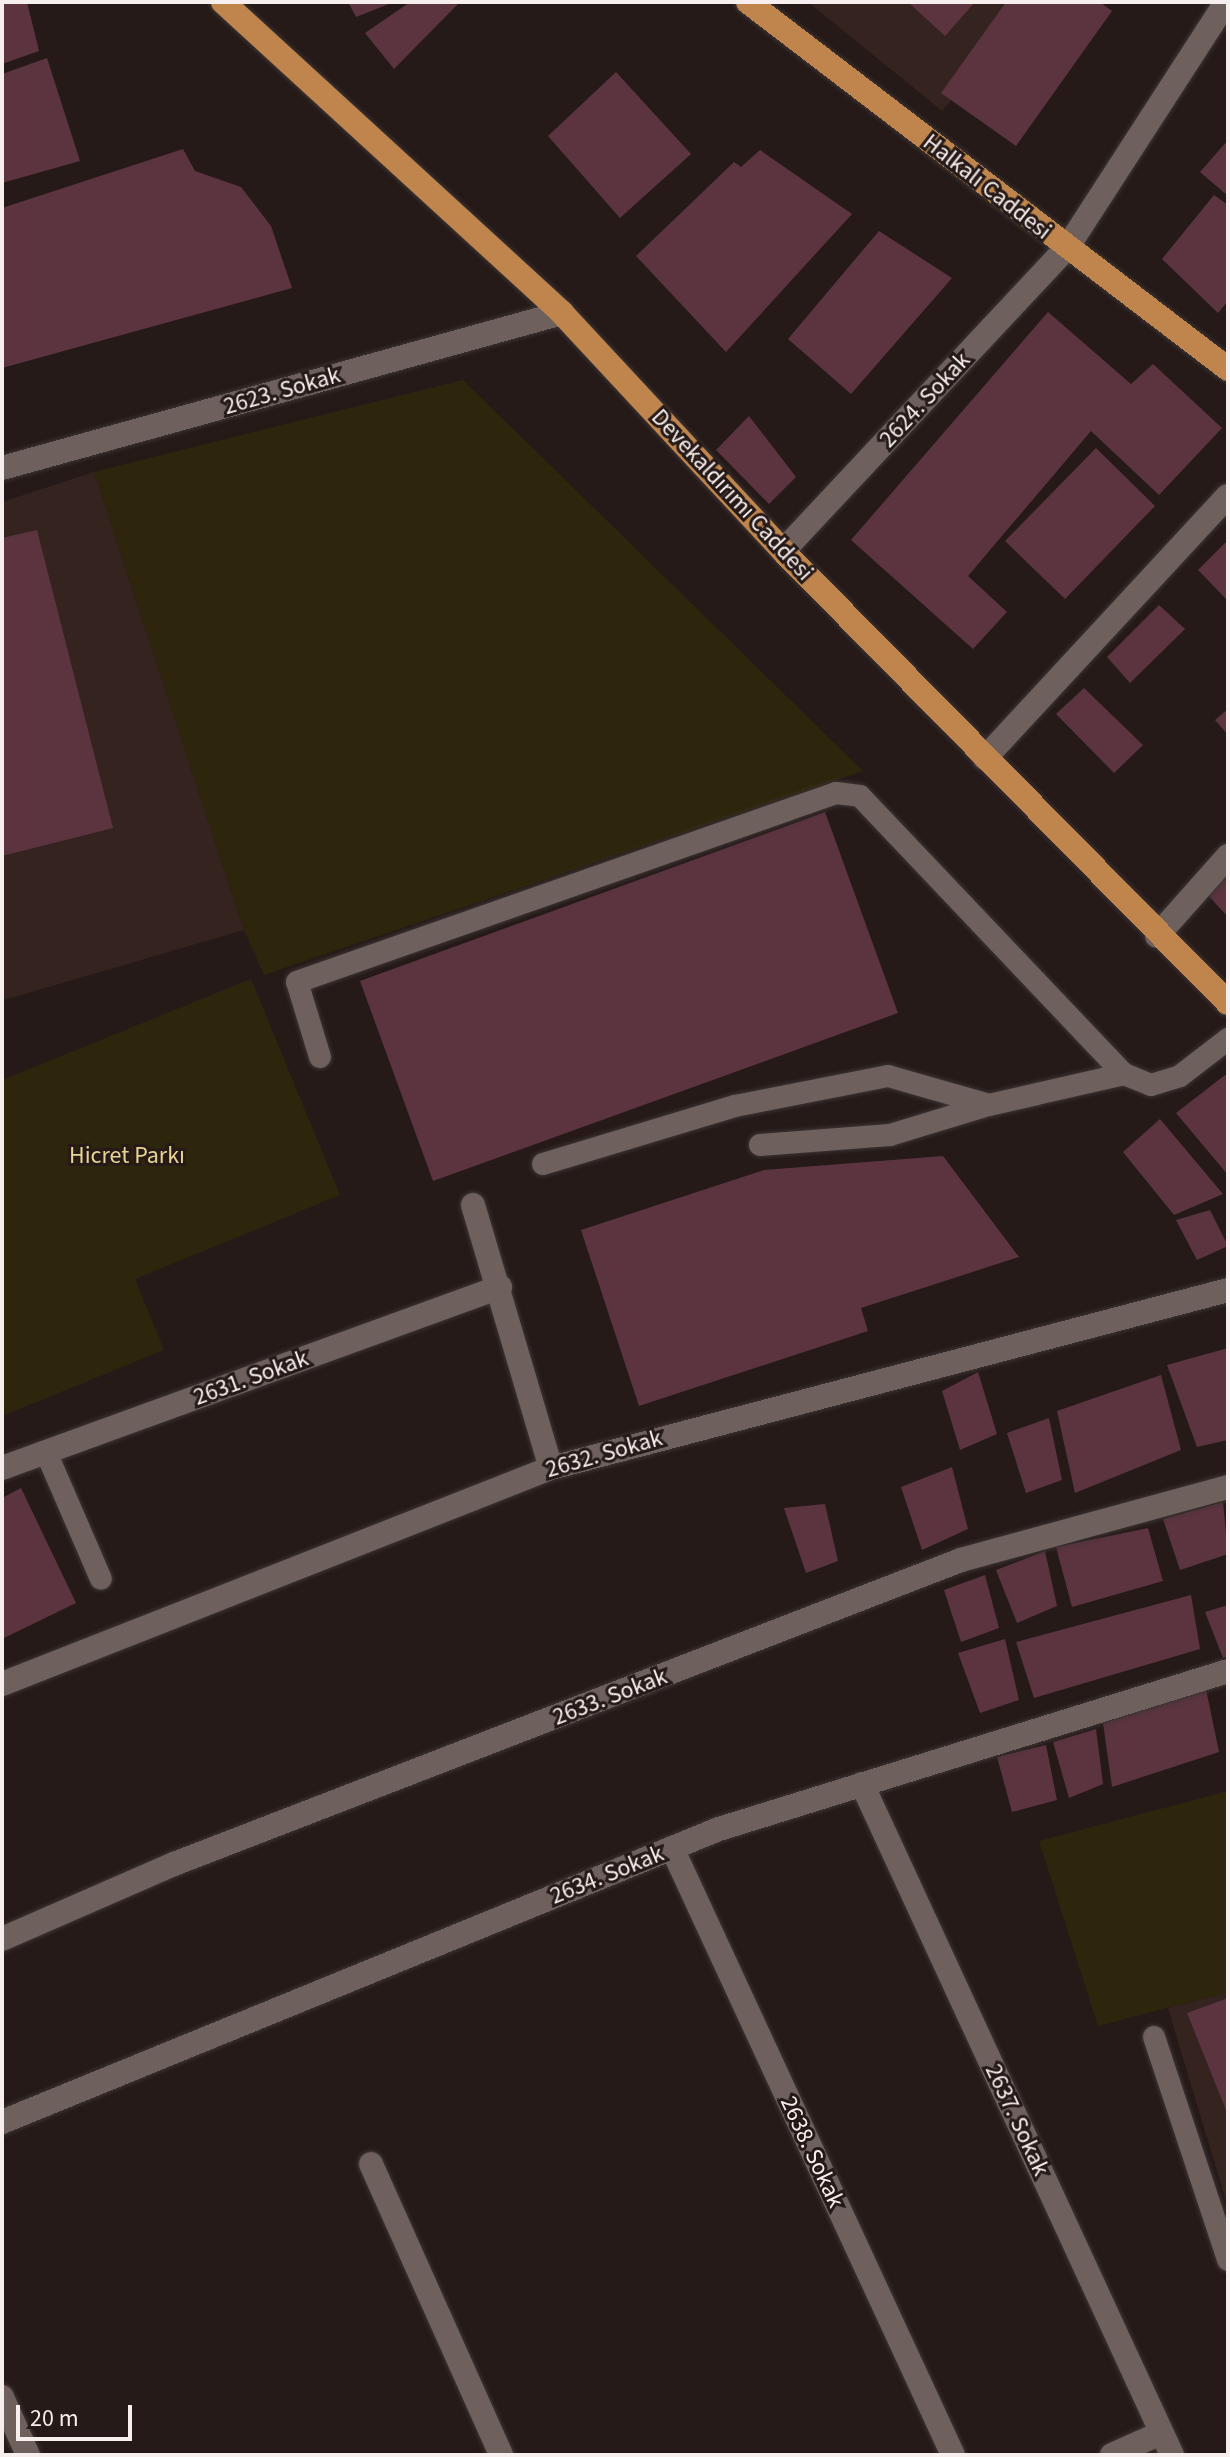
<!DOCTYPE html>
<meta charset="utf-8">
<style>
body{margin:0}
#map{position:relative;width:1230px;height:2457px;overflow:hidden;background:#251a18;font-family:"Source Sans 3",sans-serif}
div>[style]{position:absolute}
.built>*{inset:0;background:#34231f}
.green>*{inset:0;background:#2e260c}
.building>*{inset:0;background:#5b3440}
.roads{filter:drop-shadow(0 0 2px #3c3433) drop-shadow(0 0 2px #3c3433)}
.lane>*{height:22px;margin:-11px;padding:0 11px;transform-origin:11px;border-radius:11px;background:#6d605d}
.street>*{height:24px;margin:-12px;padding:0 12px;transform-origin:12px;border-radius:12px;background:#6d605d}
.primary>*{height:24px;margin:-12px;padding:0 12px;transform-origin:12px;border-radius:12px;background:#bf854c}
span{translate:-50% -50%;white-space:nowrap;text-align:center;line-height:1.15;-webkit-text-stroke:6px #251a18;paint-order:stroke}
.street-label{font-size:24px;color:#f7efed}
.park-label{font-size:24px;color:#e7d491}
.frame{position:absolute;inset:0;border:4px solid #f7efed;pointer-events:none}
.scale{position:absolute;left:16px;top:2405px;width:116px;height:36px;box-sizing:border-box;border:4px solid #f7efed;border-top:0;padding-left:10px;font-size:24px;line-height:28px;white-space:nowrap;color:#f7efed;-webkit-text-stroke:6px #251a18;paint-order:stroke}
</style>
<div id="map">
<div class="built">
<div style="clip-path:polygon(808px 2px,1031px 2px,942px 111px)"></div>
<div style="clip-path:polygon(94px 472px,244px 930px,4px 1000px,2px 502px)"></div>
<div style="clip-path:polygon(1228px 1992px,1228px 2208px,1168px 2008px)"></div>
</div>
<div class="green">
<div style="clip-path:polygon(463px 380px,863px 771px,264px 975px,244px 930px,94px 472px)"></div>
<div style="clip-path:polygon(251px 979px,340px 1195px,135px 1279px,164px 1350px,2px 1416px,2px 1080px)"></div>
<div style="clip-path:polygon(1228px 1791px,1228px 1992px,1098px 2026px,1039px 1841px)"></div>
</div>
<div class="building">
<div style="clip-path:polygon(2px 2px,27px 2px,39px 51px,2px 64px)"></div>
<div style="clip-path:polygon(348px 2px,394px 2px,356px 17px)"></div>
<div style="clip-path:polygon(410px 2px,460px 2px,394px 69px,365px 33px)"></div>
<div style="clip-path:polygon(908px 2px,975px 2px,945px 36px)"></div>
<div style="clip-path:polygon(1006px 2px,1100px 2px,1112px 11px,1016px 146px,941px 93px)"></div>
<div style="clip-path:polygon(47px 58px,80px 161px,2px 183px,2px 74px)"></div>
<div style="clip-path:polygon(616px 72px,691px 154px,620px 218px,548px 136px)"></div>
<div style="clip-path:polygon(1228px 140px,1228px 196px,1200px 172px)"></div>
<div style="clip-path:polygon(183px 149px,195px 171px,241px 187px,271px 226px,292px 288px,2px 368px,2px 208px)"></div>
<div style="clip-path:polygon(760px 150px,852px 214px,726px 352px,636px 256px,734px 162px,741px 167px)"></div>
<div style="clip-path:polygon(1214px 195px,1228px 205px,1228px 301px,1218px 313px,1162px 259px)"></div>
<div style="clip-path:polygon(879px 231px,952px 278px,851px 394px,788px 339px)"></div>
<div style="clip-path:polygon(1048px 312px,1131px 384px,1153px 364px,1222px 428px,1159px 495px,1091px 431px,968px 576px,1007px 612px,973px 649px,851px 540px)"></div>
<div style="clip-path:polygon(749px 416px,796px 477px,769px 504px,716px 450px)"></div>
<div style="clip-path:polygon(1096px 448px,1155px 506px,1065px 599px,1005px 541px)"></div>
<div style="clip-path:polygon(37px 530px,113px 828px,2px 856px,2px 538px)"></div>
<div style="clip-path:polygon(1228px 540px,1228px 601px,1198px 570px)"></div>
<div style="clip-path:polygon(1159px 605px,1185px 629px,1130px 683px,1107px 657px)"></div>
<div style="clip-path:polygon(1084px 688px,1143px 745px,1114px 773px,1056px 714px)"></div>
<div style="clip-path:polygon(1228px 709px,1228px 735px,1215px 720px)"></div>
<div style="clip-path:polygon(825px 812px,898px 1013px,433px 1181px,360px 981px)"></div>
<div style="clip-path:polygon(1228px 868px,1228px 917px,1205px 892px)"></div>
<div style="clip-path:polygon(1225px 1075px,1228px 1078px,1228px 1175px,1176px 1113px)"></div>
<div style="clip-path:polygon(1160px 1119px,1223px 1194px,1174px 1215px,1123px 1152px)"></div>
<div style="clip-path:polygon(943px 1156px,1019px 1257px,861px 1308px,868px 1331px,639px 1406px,581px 1230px,764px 1170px)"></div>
<div style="clip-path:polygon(1210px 1210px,1228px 1246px,1197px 1260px,1176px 1220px)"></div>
<div style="clip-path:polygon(1228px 1348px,1228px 1440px,1197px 1447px,1167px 1365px)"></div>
<div style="clip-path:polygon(978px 1372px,997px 1434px,960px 1450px,942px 1391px)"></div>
<div style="clip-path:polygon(1161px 1375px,1181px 1450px,1075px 1493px,1057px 1411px)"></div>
<div style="clip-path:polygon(1049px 1418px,1062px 1480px,1026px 1493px,1007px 1433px)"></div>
<div style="clip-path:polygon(952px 1467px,968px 1529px,922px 1550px,901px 1487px)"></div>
<div style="clip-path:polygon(21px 1488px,76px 1603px,2px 1639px,2px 1498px)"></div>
<div style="clip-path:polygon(1223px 1502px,1228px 1554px,1180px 1570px,1163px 1519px)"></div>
<div style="clip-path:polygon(825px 1504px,838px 1561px,806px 1573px,784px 1508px)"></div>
<div style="clip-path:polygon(1148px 1528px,1163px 1581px,1072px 1607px,1056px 1547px)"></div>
<div style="clip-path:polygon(1045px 1551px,1057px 1606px,1017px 1623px,996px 1570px)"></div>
<div style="clip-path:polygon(985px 1575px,999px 1628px,961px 1642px,944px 1590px)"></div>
<div style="clip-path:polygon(1191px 1595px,1200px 1649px,1034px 1698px,1016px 1642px)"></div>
<div style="clip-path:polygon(1228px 1605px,1228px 1656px,1223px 1658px,1205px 1612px)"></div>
<div style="clip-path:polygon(1005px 1639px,1019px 1700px,980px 1713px,958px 1653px)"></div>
<div style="clip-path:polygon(1206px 1689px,1219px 1752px,1112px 1787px,1103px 1723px)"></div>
<div style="clip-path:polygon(1096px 1729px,1103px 1784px,1069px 1798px,1053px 1742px)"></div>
<div style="clip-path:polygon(1046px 1745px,1057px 1800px,1012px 1812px,997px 1757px)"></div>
<div style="clip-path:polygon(1228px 1998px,1228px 2115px,1187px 2013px)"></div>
</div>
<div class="roads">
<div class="lane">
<div style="left:320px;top:1057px;width:78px;rotate:-107deg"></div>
<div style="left:297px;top:982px;width:571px;rotate:-19.32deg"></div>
<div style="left:836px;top:793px;width:24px;rotate:7deg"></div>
<div style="left:860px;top:796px;width:383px;rotate:46.5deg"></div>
<div style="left:1124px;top:1074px;width:29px;rotate:22deg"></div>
<div style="left:1151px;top:1085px;width:30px;rotate:-17deg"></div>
<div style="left:1180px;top:1076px;width:61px;rotate:-37.6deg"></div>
<div style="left:760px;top:1145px;width:130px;rotate:-4.4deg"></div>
<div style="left:890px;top:1135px;width:103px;rotate:-16.9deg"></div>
<div style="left:543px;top:1164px;width:201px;rotate:-16.8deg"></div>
<div style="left:735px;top:1106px;width:156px;rotate:-11.1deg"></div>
<div style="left:888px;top:1076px;width:105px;rotate:16deg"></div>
<div style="left:989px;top:1105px;width:139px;rotate:-12.9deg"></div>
<div style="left:46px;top:1452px;width:138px;rotate:66.6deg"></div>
<div style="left:1154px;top:2037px;width:235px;rotate:71.6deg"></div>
</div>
<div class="street">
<div style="left:2px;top:468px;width:581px;rotate:-15.47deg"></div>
<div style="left:783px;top:551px;width:415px;rotate:-46.9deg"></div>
<div style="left:1067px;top:248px;width:293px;rotate:-57.1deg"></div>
<div style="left:985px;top:758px;width:357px;rotate:-47.2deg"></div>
<div style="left:1157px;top:936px;width:107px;rotate:-48.4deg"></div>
<div style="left:473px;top:1205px;width:274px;rotate:73.5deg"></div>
<div style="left:2px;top:1468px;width:530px;rotate:-19.97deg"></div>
<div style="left:2px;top:1684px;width:590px;rotate:-21.48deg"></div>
<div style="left:551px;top:1468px;width:700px;rotate:-14.73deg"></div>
<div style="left:862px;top:1784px;width:739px;rotate:65.2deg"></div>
<div style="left:672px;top:1848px;width:669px;rotate:65.16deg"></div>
<div style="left:2px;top:1939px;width:188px;rotate:-23.6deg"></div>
<div style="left:174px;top:1864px;width:844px;rotate:-21.12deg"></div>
<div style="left:961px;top:1560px;width:277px;rotate:-15.3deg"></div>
<div style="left:2px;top:2122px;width:775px;rotate:-22.23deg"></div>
<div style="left:719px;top:1829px;width:533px;rotate:-17.24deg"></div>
<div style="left:371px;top:2164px;width:319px;rotate:65.9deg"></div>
<div style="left:2px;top:2397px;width:64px;rotate:65.9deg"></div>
<div style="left:1112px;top:2455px;width:54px;rotate:-24.2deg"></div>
</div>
<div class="primary">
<div style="left:223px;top:2px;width:460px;rotate:42.5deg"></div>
<div style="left:562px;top:313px;width:325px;rotate:47.1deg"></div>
<div style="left:783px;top:551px;width:634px;rotate:45.45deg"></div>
<div style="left:748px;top:2px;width:604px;rotate:37.4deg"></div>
</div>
</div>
<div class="street-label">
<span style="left:987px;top:187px;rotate:38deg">Halkalı Caddesi</span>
<span style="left:282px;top:391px;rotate:-16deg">2623. Sokak</span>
<span style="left:925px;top:400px;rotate:-47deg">2624. Sokak</span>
<span style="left:732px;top:495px;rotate:47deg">Devekaldırımı Caddesi</span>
<span style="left:251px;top:1378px;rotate:-20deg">2631. Sokak</span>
<span style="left:604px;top:1454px;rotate:-16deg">2632. Sokak</span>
<span style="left:610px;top:1697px;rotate:-21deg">2633. Sokak</span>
<span style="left:607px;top:1875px;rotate:-22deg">2634. Sokak</span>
<span style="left:1017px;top:2120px;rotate:65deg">2637. Sokak</span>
<span style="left:812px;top:2152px;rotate:65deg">2638. Sokak</span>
</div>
<div class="park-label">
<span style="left:127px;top:1156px">Hicret Parkı</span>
</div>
<div class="frame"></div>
<div class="scale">20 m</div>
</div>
